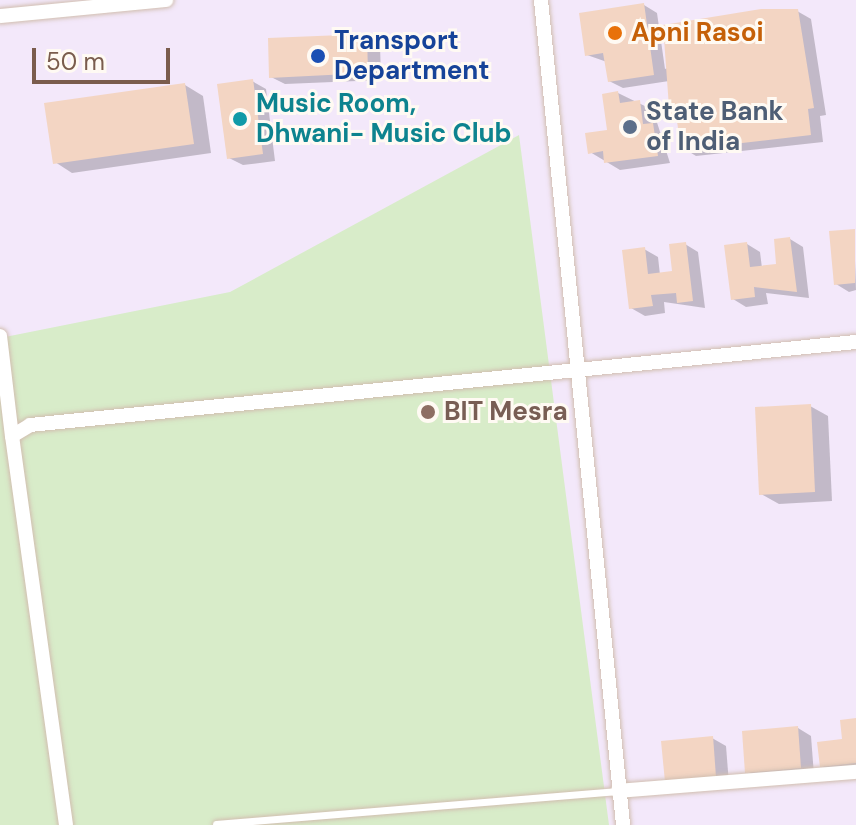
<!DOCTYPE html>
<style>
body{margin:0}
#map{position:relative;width:856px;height:825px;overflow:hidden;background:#fdf6ec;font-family:"DM Sans",sans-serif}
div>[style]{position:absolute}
.education>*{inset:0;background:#f3e8fa}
.green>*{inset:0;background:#d8ecc9}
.shadow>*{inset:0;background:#0003}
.building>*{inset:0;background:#f3d5c3}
.roads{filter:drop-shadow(0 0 2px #d1beb0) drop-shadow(0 0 2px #d1beb0)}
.lane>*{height:7px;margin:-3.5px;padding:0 3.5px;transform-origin:3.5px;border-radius:3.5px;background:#fff}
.street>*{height:14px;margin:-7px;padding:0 7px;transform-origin:7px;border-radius:7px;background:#fff}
.dots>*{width:22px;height:22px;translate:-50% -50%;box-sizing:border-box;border:4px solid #fffaf3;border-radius:50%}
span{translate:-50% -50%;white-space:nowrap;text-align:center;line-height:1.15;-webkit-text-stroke:6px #fffaf3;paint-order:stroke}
.food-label{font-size:26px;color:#c56008;font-weight:700}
.left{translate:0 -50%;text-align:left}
.transit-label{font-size:26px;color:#164399;font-weight:700}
.culture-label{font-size:26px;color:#0d838f;font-weight:700}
.service-label{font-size:26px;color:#4e5e75;font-weight:700}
.education-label{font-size:26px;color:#785e54;font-weight:700}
.scale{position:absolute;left:32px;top:48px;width:138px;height:36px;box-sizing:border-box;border:4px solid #7a5c4d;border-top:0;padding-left:10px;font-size:24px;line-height:28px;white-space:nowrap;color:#7a5c4d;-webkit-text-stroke:6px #fffaf3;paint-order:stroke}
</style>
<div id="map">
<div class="education">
<div style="clip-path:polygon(0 0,856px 0,856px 825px,0 825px)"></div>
</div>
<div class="green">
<div style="clip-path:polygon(519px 135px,609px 825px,0 825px,0 338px,230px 292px)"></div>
</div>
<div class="shadow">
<div style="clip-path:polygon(644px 5px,657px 13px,665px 69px,797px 11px,811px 19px,826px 115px,820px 116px,823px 142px,696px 156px,683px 148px,669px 81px,623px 88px,609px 81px,607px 62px,587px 55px)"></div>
<div style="clip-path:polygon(366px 36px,380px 44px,381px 80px,285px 84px,271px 77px)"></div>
<div style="clip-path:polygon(252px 81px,266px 89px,275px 161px,243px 165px,229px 158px)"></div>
<div style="clip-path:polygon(185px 85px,203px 96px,211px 153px,72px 173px,55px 162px)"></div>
<div style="clip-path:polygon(618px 93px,653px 110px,670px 163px,620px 170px,590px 152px,609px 131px)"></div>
<div style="clip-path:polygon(854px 231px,856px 290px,849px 292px,836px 284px)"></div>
<div style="clip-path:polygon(790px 239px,803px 247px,809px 298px,766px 293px,768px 304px,746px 307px,733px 299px,747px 244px,760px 252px,762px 268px,779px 266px)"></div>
<div style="clip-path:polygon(685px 244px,698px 252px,705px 308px,664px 302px,665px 313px,645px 316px,631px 308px,644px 249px,658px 257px,660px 275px,675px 273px)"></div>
<div style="clip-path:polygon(810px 406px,828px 416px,832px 501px,779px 504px,761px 494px)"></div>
<div style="clip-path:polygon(856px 720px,856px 771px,835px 773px,822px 766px)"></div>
<div style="clip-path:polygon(798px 728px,811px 736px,814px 775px,760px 779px,747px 771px)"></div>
<div style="clip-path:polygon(712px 738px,726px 746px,729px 784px,667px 781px)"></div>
</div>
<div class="building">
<div style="clip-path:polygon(644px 3px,654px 75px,608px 82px,603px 53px,585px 56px,579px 13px)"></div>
<div style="clip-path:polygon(761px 9px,798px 9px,814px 108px,808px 109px,811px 135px,681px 150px,677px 121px,670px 121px,663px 25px)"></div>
<div style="clip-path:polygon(367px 34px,368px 73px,269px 78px,268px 38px)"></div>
<div style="clip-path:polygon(253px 79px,263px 154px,227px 159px,217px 84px)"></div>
<div style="clip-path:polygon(185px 83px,194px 144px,53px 164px,44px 103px)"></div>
<div style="clip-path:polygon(618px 91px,620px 103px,640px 100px,643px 124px,653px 123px,658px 156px,604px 163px,603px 151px,588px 154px,585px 133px,607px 130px,602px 94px)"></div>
<div style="clip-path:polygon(855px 229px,855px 283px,834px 285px,829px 231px)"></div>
<div style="clip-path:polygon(790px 237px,797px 292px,754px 287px,755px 297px,731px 300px,724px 245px,747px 242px,750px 267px,776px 264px,774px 239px)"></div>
<div style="clip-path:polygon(686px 242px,693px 301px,677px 303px,676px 293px,651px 295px,653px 306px,629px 309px,622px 250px,645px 247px,648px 274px,672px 271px,669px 244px)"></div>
<div style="clip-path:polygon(811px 404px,815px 492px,759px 495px,755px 407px)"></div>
<div style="clip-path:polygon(856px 718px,856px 763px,820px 767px,817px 742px,842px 739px,840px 720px)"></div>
<div style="clip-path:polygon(798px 726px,801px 768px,745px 773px,742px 731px)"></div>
<div style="clip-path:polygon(713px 736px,716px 777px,665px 782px,661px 741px)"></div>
</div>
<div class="roads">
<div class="lane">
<div style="left:216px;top:824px;width:403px;rotate:-4.7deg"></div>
</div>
<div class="street">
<div style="left:541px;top:0;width:829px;rotate:84.32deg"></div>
<div style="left:0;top:16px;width:167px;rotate:-5.5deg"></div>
<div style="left:0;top:336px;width:101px;rotate:83.2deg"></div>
<div style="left:618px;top:791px;width:239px;rotate:-4.6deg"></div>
<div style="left:66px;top:825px;width:393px;rotate:-97.9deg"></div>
<div style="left:12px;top:436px;width:21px;rotate:-31deg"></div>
<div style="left:30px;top:425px;width:830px;rotate:-5.74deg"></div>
</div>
</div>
<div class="dots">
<div style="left:615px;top:33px;background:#e8710a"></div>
<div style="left:318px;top:56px;background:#1a4fb4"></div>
<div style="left:240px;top:119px;background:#0f9aa8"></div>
<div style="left:630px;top:127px;background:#5c6f8a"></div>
<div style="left:428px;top:412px;background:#8d6e63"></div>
</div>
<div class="food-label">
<span class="left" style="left:631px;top:33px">Apni Rasoi</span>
</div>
<div class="transit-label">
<span class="left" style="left:334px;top:56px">Transport<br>Department</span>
</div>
<div class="culture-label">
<span class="left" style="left:256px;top:119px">Music Room,<br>Dhwani- Music Club</span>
</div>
<div class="service-label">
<span class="left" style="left:646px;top:127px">State Bank<br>of India</span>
</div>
<div class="education-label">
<span class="left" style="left:444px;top:412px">BIT Mesra</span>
</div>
<div class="scale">50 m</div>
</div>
